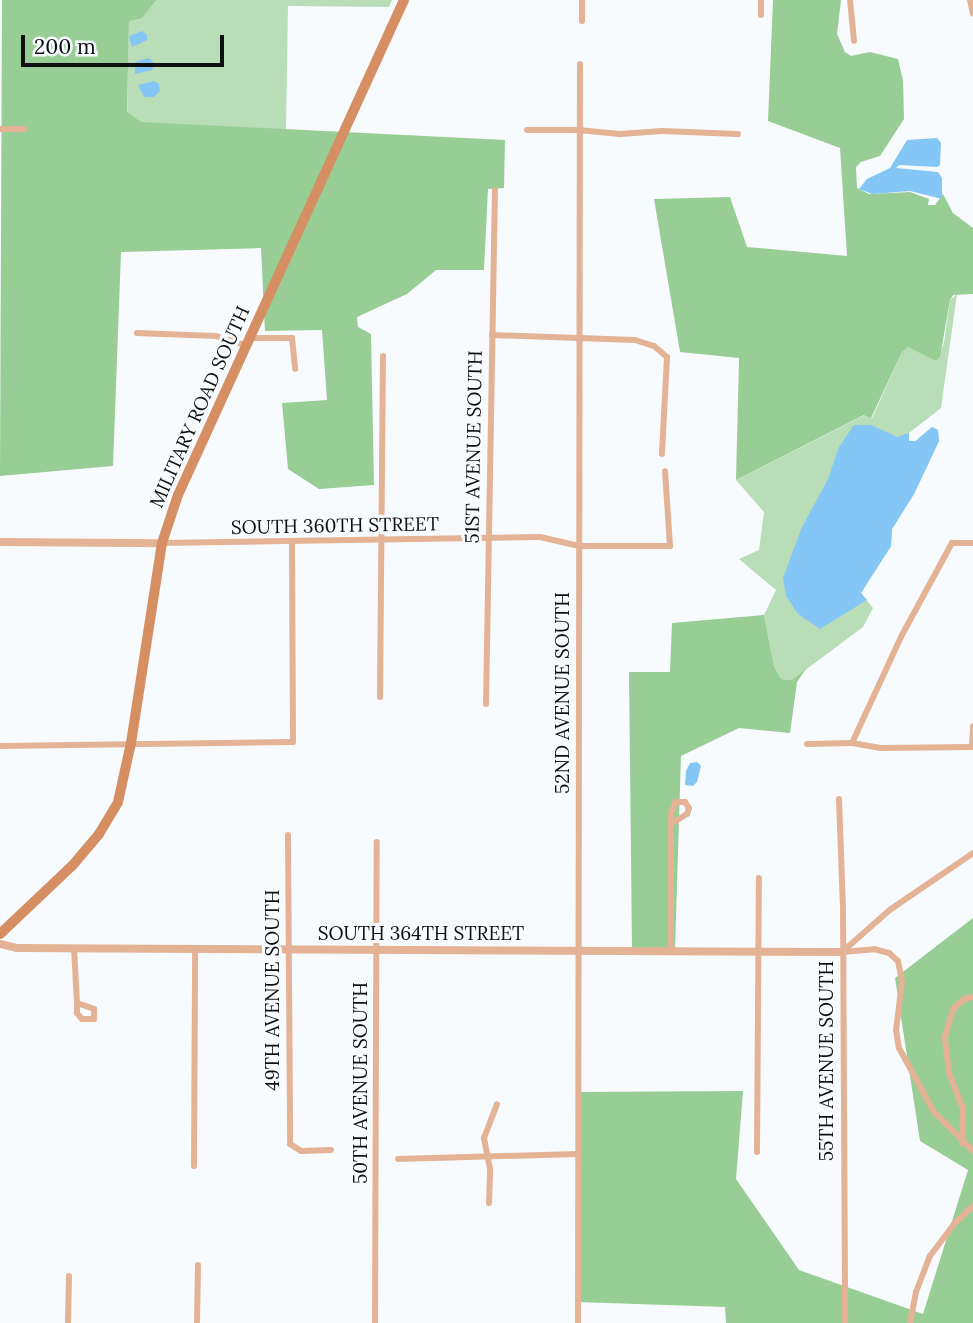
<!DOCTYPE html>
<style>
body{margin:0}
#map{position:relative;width:973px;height:1323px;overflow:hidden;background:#f8fbfe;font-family:Lora,serif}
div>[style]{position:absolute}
.green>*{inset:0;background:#b9ddb7}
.forest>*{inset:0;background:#98cd96}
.water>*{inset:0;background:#84c6f5}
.minor>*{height:6px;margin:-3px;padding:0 3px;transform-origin:3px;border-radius:3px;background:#e4b396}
.tertiary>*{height:8px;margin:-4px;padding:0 4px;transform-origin:4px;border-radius:4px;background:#e4b396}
.secondary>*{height:10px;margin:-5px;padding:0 5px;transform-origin:5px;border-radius:5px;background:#d68f63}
span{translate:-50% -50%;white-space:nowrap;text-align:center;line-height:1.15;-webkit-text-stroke:6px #f8fbfe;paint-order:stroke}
.street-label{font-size:19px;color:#0e0f11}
.scale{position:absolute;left:21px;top:35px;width:203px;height:32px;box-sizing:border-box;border:4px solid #0e0f11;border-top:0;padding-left:9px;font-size:21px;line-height:24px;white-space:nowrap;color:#0e0f11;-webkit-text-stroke:5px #f8fbfe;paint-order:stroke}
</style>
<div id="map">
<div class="green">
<div style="clip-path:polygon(129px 0,392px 0,389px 7px,288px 6px,286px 130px,127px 128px)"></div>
<div style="clip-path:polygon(957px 294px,941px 408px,909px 433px,908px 441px,914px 442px,932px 427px,938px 430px,939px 441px,914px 494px,892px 529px,891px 546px,861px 593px,873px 608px,863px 627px,792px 680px,781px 679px,774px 668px,764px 615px,776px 590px,739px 559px,759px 550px,764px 512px,736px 480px,865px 415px,872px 418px,902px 352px,907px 347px,916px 348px,936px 361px,944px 343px,950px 300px)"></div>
</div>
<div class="forest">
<div style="clip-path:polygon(2px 0,156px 0,142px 18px,129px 21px,127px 112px,141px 122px,505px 140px,504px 188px,488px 189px,484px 270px,436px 270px,407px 294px,357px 317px,358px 327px,371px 334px,374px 485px,319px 489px,288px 469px,282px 403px,327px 400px,322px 330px,265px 331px,261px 248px,121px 252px,113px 466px,0 476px)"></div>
<div style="clip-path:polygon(773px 0,841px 0,837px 34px,845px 52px,851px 56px,870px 52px,898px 59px,903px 80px,904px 119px,880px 156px,861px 162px,856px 167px,857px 188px,869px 194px,910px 192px,929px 199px,928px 205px,935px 205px,943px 194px,953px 213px,973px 228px,973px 294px,953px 295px,950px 300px,940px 357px,936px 361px,908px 347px,902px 352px,871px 418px,864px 415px,736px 480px,739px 358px,680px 352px,654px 199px,730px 197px,747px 247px,847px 256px,840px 148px,768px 121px)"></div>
<div style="clip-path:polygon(764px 615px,774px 667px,781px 679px,792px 680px,806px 669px,797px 682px,790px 733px,739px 728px,681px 756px,675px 949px,632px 949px,629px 672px,670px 672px,672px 623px)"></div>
<div style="clip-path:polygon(973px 918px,973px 1323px,726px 1323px,725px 1307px,578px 1302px,577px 1092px,743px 1091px,736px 1179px,799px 1270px,923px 1314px,968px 1170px,920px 1141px,895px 978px)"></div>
</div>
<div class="water">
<div style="clip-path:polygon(142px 31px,147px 35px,147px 40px,132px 47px,129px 36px)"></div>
<div style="clip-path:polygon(149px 58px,154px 63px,152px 70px,135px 74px,135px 62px)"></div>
<div style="clip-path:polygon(154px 81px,159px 84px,160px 91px,154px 97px,144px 97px,138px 85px)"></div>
<div style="clip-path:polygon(937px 138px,941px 143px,940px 165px,937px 167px,899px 165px,896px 168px,938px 172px,942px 178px,942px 199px,910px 191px,872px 194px,859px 189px,867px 179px,890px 168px,907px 140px)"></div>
<div style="clip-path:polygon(854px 425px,871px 425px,897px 437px,909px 433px,909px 441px,916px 441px,932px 427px,938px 430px,939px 441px,914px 494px,892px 529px,891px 546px,861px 593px,867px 600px,820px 629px,798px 614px,786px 596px,783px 578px,802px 527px,828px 479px,839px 447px)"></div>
<div style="clip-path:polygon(697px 762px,701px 766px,697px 782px,693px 786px,685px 785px,686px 771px,690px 763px)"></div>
</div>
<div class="minor">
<div style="left:850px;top:0;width:41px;rotate:84.4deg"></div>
<div style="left:970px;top:0;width:14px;rotate:78deg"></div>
<div style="left:761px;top:15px;width:15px;rotate:-90deg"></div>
<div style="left:582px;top:21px;width:21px;rotate:-90deg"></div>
<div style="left:0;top:129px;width:24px"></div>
<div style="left:527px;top:130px;width:51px"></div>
<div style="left:578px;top:130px;width:42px;rotate:5.4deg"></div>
<div style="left:620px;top:134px;width:42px;rotate:-4.1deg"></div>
<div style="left:662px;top:131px;width:76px;rotate:2.3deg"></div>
<div style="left:137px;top:333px;width:79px;rotate:2.2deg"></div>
<div style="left:216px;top:336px;width:31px;rotate:17deg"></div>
<div style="left:492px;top:335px;width:143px;rotate:2deg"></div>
<div style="left:635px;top:340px;width:20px;rotate:18deg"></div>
<div style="left:654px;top:346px;width:17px;rotate:40deg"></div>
<div style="left:667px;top:357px;width:97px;rotate:93deg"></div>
<div style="left:249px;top:338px;width:43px"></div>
<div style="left:292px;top:338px;width:31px;rotate:84deg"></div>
<div style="left:162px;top:543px;width:378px;rotate:-0.9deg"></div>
<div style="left:540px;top:537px;width:40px;rotate:13deg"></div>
<div style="left:579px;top:546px;width:91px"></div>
<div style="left:670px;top:546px;width:75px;rotate:-93.8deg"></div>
<div style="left:380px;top:697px;width:341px;rotate:-89.5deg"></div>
<div style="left:486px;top:704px;width:514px;rotate:-89deg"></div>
<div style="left:852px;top:743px;width:119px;rotate:-65.2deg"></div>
<div style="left:902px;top:635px;width:105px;rotate:-61.5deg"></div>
<div style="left:952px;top:543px;width:21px"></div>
<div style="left:807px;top:744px;width:45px;rotate:-1.3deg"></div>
<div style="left:852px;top:743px;width:29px;rotate:10deg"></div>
<div style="left:881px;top:748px;width:92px;rotate:-0.6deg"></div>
<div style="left:0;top:746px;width:293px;rotate:-0.8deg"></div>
<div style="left:293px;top:742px;width:200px;rotate:-90.3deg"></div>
<div style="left:972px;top:747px;width:21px;rotate:-87deg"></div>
<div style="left:839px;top:799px;width:111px;rotate:87.9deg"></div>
<div style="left:843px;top:910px;width:413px;rotate:89.7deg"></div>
<div style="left:288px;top:835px;width:309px;rotate:89.6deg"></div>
<div style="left:290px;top:1144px;width:13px;rotate:32deg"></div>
<div style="left:301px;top:1151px;width:30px;rotate:-2deg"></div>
<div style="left:74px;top:948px;width:55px;rotate:86.9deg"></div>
<div style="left:77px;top:1003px;width:18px;rotate:19deg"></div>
<div style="left:94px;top:1009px;width:10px;rotate:90deg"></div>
<div style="left:94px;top:1019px;width:12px;rotate:180deg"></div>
<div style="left:82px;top:1019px;width:8px;rotate:-130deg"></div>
<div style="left:77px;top:1013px;width:10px;rotate:-90deg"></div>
<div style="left:671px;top:949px;width:135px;rotate:-90deg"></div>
<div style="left:671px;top:814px;width:13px;rotate:-72deg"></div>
<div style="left:675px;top:802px;width:10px"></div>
<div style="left:685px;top:802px;width:7px;rotate:56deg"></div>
<div style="left:689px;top:808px;width:6px;rotate:108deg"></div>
<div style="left:687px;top:814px;width:19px;rotate:148deg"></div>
<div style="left:842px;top:952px;width:32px;rotate:-5deg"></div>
<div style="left:874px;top:949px;width:16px;rotate:15deg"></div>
<div style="left:889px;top:953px;width:12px;rotate:42deg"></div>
<div style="left:898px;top:961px;width:21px;rotate:79deg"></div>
<div style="left:902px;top:982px;width:48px;rotate:97.1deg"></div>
<div style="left:896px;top:1030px;width:18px;rotate:81deg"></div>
<div style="left:899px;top:1048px;width:73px;rotate:61.3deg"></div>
<div style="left:934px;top:1112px;width:55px;rotate:45deg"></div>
<div style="left:842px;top:952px;width:65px;rotate:-41.3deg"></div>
<div style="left:891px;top:909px;width:99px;rotate:-34.3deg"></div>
<div style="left:962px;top:1143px;width:34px;rotate:-88deg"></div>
<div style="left:963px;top:1109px;width:40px;rotate:-111deg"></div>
<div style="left:949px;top:1072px;width:35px;rotate:-97deg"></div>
<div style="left:945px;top:1037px;width:29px;rotate:-74deg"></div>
<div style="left:953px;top:1009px;width:15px;rotate:-42deg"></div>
<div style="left:964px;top:999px;width:9px;rotate:-13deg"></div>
<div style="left:757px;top:1152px;width:274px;rotate:-89.6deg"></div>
<div style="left:398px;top:1159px;width:180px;rotate:-1.6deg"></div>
<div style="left:194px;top:1166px;width:217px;rotate:-89.7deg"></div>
<div style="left:489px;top:1203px;width:34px;rotate:-88deg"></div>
<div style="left:490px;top:1169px;width:32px;rotate:-101deg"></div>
<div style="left:484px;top:1138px;width:36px;rotate:-69deg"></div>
<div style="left:68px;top:1323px;width:47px;rotate:-88.8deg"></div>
<div style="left:197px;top:1323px;width:58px;rotate:-89deg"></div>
<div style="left:375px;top:1323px;width:481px;rotate:-89.8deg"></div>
<div style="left:578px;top:1323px;width:1259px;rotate:-89.91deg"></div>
<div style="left:910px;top:1323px;width:32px;rotate:-79deg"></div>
<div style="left:916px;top:1292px;width:39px;rotate:-69deg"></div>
<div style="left:930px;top:1256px;width:40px;rotate:-53deg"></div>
<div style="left:954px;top:1224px;width:26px;rotate:-43deg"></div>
</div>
<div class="tertiary">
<div style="left:0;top:542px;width:162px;rotate:0.4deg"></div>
<div style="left:0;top:944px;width:17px;rotate:13deg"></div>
<div style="left:17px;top:948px;width:825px;rotate:0.28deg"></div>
</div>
<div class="secondary">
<div style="left:0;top:934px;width:99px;rotate:-43.4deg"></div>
<div style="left:72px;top:866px;width:42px;rotate:-49.8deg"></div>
<div style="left:99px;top:834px;width:37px;rotate:-59deg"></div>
<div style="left:118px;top:802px;width:60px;rotate:-77.6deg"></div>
<div style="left:131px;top:743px;width:202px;rotate:-81.2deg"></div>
<div style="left:162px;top:543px;width:51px;rotate:-71.6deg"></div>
<div style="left:178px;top:495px;width:544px;rotate:-65.46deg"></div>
</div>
<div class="street-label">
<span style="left:200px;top:407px;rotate:-66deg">MILITARY ROAD SOUTH</span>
<span style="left:474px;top:447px;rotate:-89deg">51ST AVENUE SOUTH</span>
<span style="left:335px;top:526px;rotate:-1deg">SOUTH 360TH STREET</span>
<span style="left:563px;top:693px;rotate:-90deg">52ND AVENUE SOUTH</span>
<span style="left:421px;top:934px">SOUTH 364TH STREET</span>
<span style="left:273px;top:990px;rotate:-90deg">49TH AVENUE SOUTH</span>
<span style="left:827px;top:1061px;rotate:-90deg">55TH AVENUE SOUTH</span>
<span style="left:361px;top:1083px;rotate:-90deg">50TH AVENUE SOUTH</span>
</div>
<div class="scale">200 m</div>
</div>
